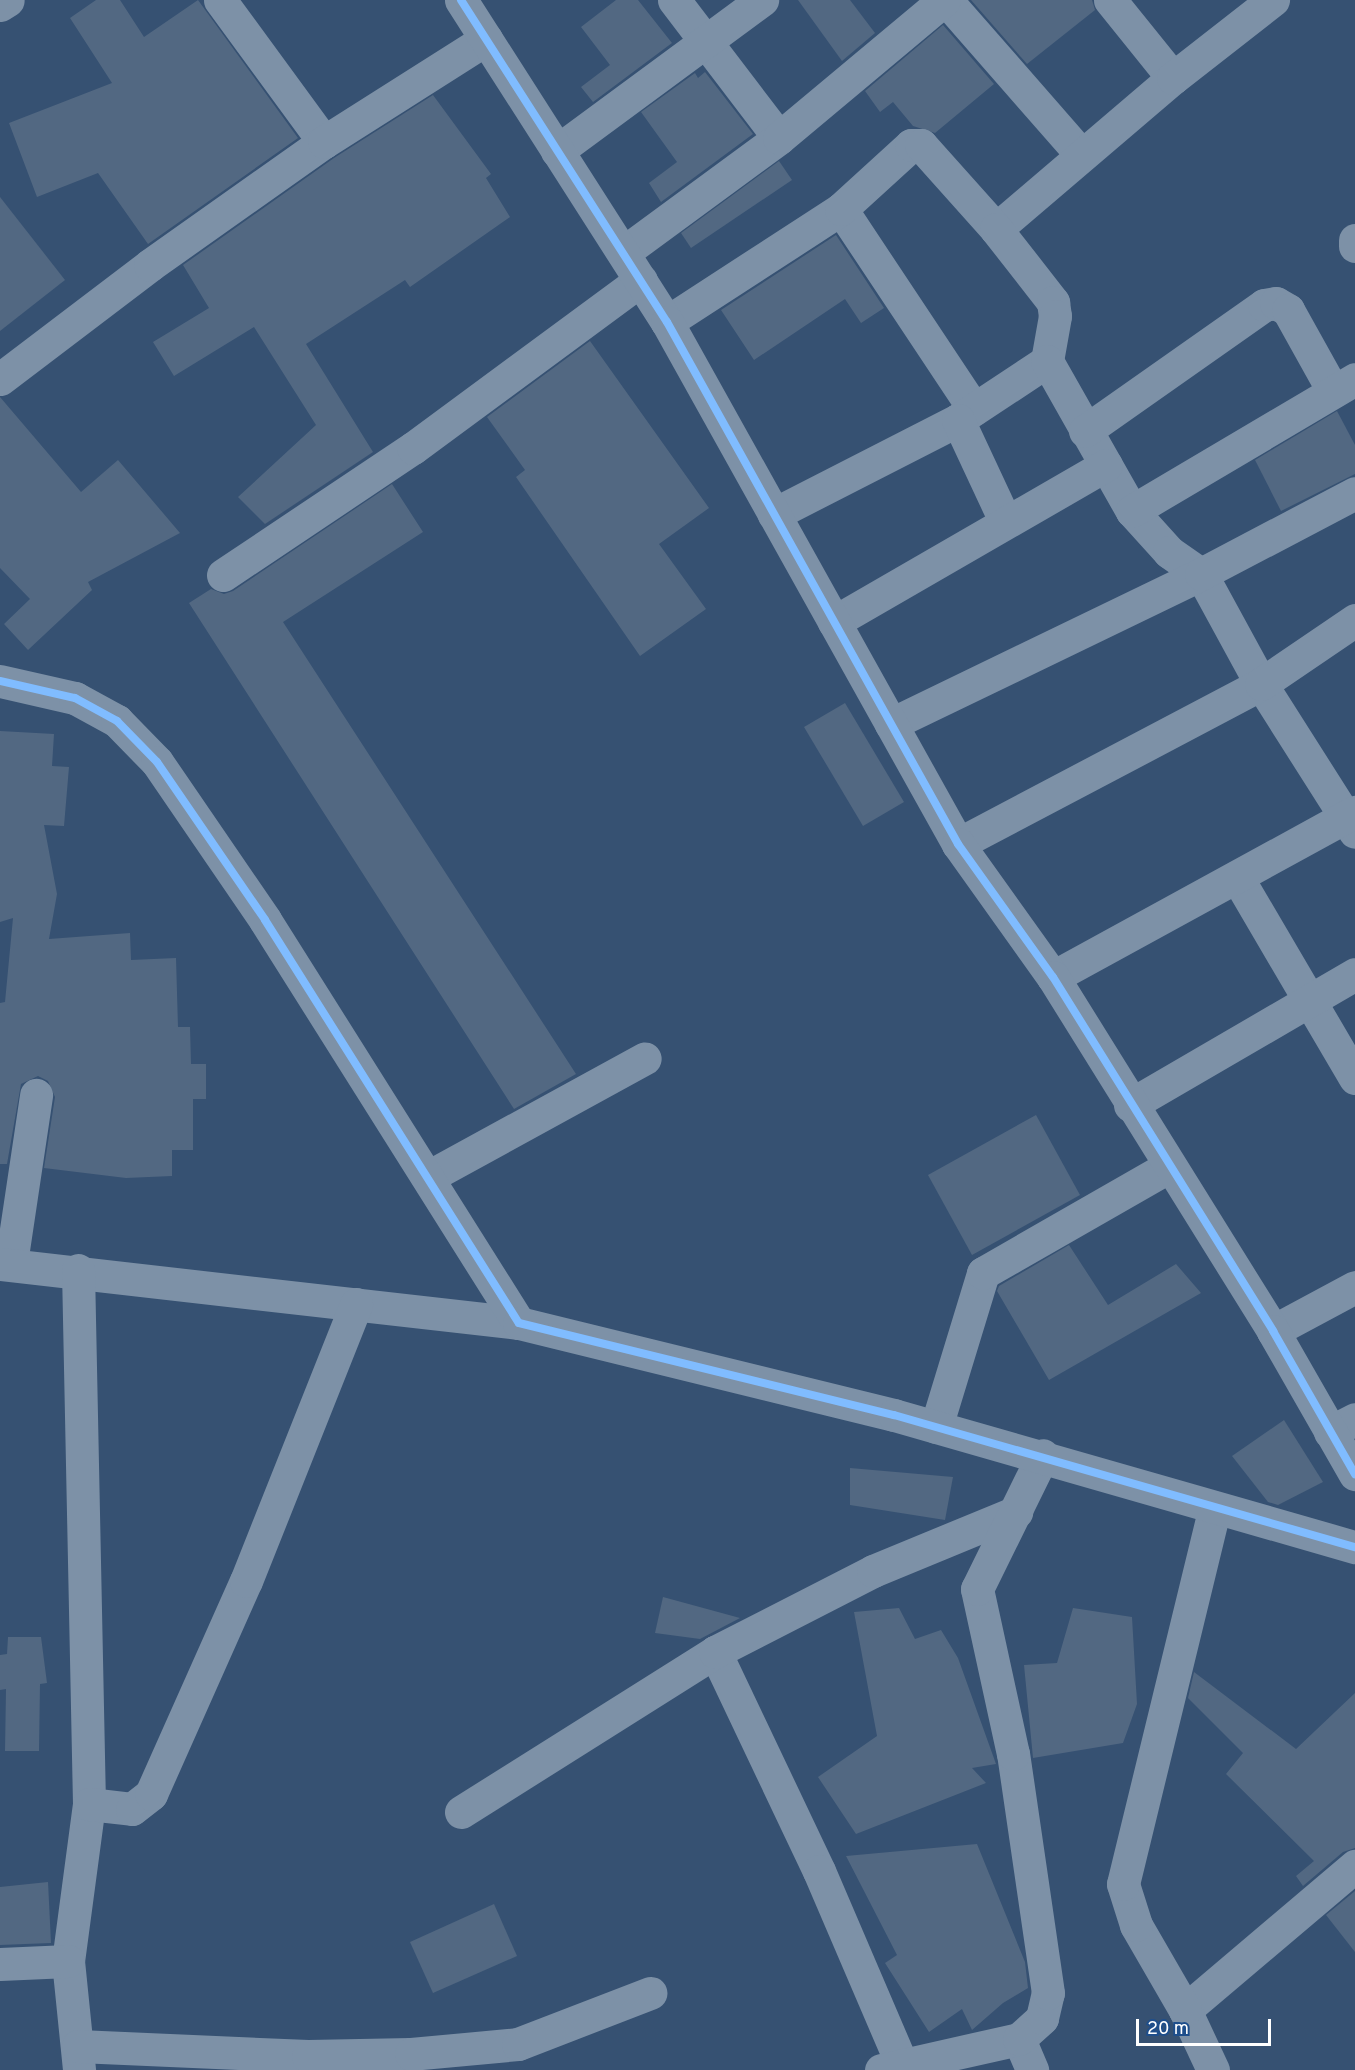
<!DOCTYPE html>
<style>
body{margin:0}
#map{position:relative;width:1355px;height:2070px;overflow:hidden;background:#365172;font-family:Overpass,sans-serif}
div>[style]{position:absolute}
.building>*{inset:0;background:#526882}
.minor>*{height:33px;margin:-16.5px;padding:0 16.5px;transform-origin:16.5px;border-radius:16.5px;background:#7d91a7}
.tertiary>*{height:33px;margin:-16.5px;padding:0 16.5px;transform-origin:16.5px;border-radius:16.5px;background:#7d91a7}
.cycleway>*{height:8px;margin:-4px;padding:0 4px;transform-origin:4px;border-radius:4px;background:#80bcff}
span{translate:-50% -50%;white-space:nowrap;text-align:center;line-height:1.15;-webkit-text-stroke:5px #1e4e8b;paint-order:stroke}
.scale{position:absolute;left:1136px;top:2019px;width:135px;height:27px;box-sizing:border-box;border:3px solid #fff;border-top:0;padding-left:8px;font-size:18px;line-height:21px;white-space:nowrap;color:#fff;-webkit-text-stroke:4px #1e4e8b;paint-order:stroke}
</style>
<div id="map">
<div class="building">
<div style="clip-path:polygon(96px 0,120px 0,144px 37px,198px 0,298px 138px,148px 244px,98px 173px,37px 197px,9px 123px,112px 83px,70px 18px)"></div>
<div style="clip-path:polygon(616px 0,638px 0,672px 43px,593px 102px,581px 87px,610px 65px,581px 27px)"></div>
<div style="clip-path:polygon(798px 0,850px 0,875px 33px,842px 61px)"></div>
<div style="clip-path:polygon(971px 0,1092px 0,1095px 10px,1027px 64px)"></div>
<div style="clip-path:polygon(943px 25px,994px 84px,935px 133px,913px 126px,893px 102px,880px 112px,865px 91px)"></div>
<div style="clip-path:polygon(705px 72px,753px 134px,661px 202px,649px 183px,677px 162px,641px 112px,695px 73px,698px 78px)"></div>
<div style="clip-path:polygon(433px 95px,491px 174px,486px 178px,510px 217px,410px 287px,405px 280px,306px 344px,373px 452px,265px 524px,238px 497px,316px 425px,254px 327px,174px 376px,153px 342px,209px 308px,183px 265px,334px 158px)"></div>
<div style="clip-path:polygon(779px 161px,792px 180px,691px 248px,681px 233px)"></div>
<div style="clip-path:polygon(0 197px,65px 280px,0 331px)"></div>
<div style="clip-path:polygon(836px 235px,884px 308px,861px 323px,845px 299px,754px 360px,721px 310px)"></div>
<div style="clip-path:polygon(590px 341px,709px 508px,659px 544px,706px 609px,640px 656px,516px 477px,525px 470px,487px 417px)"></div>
<div style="clip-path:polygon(0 397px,81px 492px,118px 460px,180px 533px,88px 582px,92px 590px,28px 650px,4px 624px,30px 599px,0 568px)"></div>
<div style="clip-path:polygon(1337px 411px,1355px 445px,1355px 474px,1281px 511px,1255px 460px)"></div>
<div style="clip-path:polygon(392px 484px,423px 532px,283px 622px,576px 1074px,514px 1109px,189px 603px,211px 589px,224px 594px,233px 591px)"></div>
<div style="clip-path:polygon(845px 703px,904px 802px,863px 826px,804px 727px)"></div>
<div style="clip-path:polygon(0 731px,54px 734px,52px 766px,69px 767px,64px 826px,44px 825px,57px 894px,49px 939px,130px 933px,131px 960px,176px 958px,178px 1027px,190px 1027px,191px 1064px,206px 1064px,206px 1099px,193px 1099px,193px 1150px,172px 1150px,172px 1176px,126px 1178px,44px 1168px,55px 1097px,48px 1081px,38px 1076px,21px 1084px,7px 1164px,0 1164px,0 1003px,5px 1002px,13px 918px,0 922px)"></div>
<div style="clip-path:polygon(1036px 1115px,1080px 1195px,972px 1255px,928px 1175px)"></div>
<div style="clip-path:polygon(1069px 1245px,1108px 1305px,1176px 1264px,1201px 1293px,1049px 1380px,997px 1291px,999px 1286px)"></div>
<div style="clip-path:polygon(1284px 1420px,1323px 1482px,1278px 1505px,1268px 1502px,1232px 1456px)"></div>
<div style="clip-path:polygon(850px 1468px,953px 1477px,945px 1520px,850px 1505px)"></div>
<div style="clip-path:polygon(663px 1597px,740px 1618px,700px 1639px,655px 1633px)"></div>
<div style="clip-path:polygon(899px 1608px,915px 1639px,941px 1630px,958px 1658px,996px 1764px,972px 1768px,986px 1783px,856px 1834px,818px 1777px,877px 1736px,854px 1612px)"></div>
<div style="clip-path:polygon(1073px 1608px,1132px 1617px,1137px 1704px,1123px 1743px,1033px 1758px,1024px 1665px,1057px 1663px)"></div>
<div style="clip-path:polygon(8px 1637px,41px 1637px,47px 1683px,40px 1684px,39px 1751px,5px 1751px,6px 1689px,0 1690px,0 1655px,7px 1654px)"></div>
<div style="clip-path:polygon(1194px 1672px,1296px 1749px,1355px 1693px,1355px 1848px,1343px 1852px,1303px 1886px,1296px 1876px,1314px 1861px,1226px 1774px,1243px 1753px,1188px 1698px)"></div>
<div style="clip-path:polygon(977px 1844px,1025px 1962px,1028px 1988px,1003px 2003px,972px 2030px,962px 2009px,929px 2032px,885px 1963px,897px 1955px,846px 1856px)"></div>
<div style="clip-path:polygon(48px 1882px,51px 1943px,0 1945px,0 1887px)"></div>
<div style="clip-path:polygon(1355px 1891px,1355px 1952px,1326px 1915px)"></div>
<div style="clip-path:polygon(494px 1904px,517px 1956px,433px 1993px,410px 1942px)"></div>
</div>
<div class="minor">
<div style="left:220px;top:0;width:176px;rotate:53.8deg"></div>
<div style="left:674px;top:0;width:173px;rotate:52.7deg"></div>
<div style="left:946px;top:0;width:205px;rotate:48.8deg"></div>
<div style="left:1110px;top:0;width:100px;rotate:51.1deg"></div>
<div style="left:0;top:5px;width:9px;rotate:-32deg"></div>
<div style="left:557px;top:151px;width:255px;rotate:-36.4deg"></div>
<div style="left:841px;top:209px;width:240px;rotate:56.4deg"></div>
<div style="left:996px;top:229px;width:233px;rotate:-40.5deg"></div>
<div style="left:1173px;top:78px;width:127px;rotate:-38deg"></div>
<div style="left:1355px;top:240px;width:6px;rotate:90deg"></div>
<div style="left:624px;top:252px;width:192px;rotate:-36.3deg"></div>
<div style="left:779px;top:138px;width:215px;rotate:-39.9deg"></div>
<div style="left:667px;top:322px;width:207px;rotate:-33deg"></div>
<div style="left:841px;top:209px;width:95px;rotate:-42.4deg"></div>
<div style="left:911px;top:145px;width:10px"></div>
<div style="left:921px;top:145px;width:113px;rotate:48.2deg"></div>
<div style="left:996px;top:229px;width:93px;rotate:52deg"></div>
<div style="left:1053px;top:302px;width:14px;rotate:82deg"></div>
<div style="left:1055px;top:316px;width:46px;rotate:100.1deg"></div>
<div style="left:1047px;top:361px;width:107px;rotate:146.5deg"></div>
<div style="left:958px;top:420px;width:207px;rotate:152.9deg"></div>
<div style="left:1047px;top:361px;width:172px;rotate:60.5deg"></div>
<div style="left:1132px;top:511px;width:55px;rotate:47.9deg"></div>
<div style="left:1169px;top:552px;width:39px;rotate:35deg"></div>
<div style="left:1201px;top:574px;width:125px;rotate:61.4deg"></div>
<div style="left:1261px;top:684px;width:175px;rotate:57.6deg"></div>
<div style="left:0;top:379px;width:188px;rotate:-37.2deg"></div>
<div style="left:150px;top:265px;width:213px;rotate:-35.3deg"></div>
<div style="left:324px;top:142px;width:192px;rotate:-32.4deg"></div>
<div style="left:958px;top:420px;width:111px;rotate:65deg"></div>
<div style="left:1085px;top:431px;width:219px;rotate:-35.1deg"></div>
<div style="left:1264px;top:305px;width:12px;rotate:-9deg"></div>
<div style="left:1276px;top:303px;width:14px;rotate:30deg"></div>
<div style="left:1288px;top:310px;width:93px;rotate:60.9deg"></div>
<div style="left:1132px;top:511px;width:259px;rotate:-30.6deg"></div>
<div style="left:223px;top:575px;width:229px;rotate:-33.8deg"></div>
<div style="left:413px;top:448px;width:283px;rotate:-36.4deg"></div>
<div style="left:834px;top:622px;width:314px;rotate:-30deg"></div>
<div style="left:891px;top:724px;width:344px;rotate:-25.8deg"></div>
<div style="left:1201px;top:574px;width:174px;rotate:-27.7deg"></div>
<div style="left:958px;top:844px;width:343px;rotate:-27.8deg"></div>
<div style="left:1261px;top:684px;width:114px;rotate:-34.2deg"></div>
<div style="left:1237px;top:877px;width:233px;rotate:59.6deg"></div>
<div style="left:1053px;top:977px;width:344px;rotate:-28.7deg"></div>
<div style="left:1130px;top:1105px;width:260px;rotate:-30.2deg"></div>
<div style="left:428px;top:1177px;width:247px;rotate:-28.7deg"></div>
<div style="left:11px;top:1263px;width:170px;rotate:-81.5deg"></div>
<div style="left:0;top:1264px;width:522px;rotate:6.49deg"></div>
<div style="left:78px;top:1270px;width:534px;rotate:88.82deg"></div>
<div style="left:89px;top:1804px;width:158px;rotate:97.6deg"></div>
<div style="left:68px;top:1961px;width:110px;rotate:84.2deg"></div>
<div style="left:1273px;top:1331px;width:93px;rotate:-28.2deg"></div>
<div style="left:936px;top:1427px;width:161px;rotate:-73deg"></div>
<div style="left:983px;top:1273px;width:213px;rotate:-29.8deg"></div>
<div style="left:1330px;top:1432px;width:28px;rotate:-27deg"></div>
<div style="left:715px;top:1652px;width:242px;rotate:64.6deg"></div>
<div style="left:819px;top:1871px;width:211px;rotate:66.8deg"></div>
<div style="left:89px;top:1804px;width:43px;rotate:6.6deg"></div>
<div style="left:132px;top:1809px;width:24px;rotate:-38deg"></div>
<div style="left:151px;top:1794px;width:233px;rotate:-66deg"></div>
<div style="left:246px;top:1581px;width:298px;rotate:-68.3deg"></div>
<div style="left:461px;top:1812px;width:300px;rotate:-32.2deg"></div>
<div style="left:715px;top:1652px;width:178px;rotate:-27.1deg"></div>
<div style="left:873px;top:1571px;width:155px;rotate:-22.4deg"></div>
<div style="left:0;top:1964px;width:68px;rotate:-2.5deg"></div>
<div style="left:1185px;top:2010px;width:223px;rotate:-40.3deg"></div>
<div style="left:1019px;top:2039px;width:34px;rotate:67deg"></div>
<div style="left:78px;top:2046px;width:230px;rotate:2.5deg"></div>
<div style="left:308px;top:2056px;width:103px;rotate:-1.1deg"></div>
<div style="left:411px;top:2054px;width:107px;rotate:-5.3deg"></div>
<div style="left:518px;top:2044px;width:142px;rotate:-21.1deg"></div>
<div style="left:881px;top:2070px;width:141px;rotate:-12.7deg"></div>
<div style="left:1019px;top:2039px;width:31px;rotate:-42deg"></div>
<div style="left:1042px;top:2018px;width:26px;rotate:-77deg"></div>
<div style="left:1048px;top:1993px;width:242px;rotate:-98.3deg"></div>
<div style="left:1013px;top:1754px;width:169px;rotate:-102.3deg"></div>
<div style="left:977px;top:1589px;width:149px;rotate:-63.8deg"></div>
<div style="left:1213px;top:2070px;width:66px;rotate:-115deg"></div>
<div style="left:1185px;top:2010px;width:98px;rotate:-120deg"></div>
<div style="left:1136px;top:1925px;width:43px;rotate:-107.6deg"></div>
<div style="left:1123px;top:1884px;width:387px;rotate:-76.3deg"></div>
</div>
<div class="tertiary">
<div style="left:461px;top:0;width:382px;rotate:57.4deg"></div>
<div style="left:667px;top:322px;width:598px;rotate:60.86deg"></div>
<div style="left:958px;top:844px;width:163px;rotate:54.5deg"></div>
<div style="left:1053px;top:977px;width:417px;rotate:58.1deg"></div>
<div style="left:1273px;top:1331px;width:165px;rotate:60.2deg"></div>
<div style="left:0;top:681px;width:77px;rotate:12.8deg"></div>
<div style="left:75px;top:698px;width:48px;rotate:28.7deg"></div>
<div style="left:117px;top:721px;width:57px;rotate:45.7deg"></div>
<div style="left:157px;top:762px;width:191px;rotate:55.6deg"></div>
<div style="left:265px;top:920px;width:476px;rotate:57.8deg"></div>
<div style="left:519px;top:1323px;width:386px;rotate:13.8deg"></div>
<div style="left:894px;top:1415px;width:480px;rotate:16deg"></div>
</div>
<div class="cycleway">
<div style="left:461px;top:0;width:382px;rotate:57.4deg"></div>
<div style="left:667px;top:322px;width:598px;rotate:60.86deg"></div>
<div style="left:958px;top:844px;width:163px;rotate:54.5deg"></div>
<div style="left:1053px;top:977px;width:417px;rotate:58.1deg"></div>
<div style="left:1273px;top:1331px;width:165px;rotate:60.2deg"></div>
<div style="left:0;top:681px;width:77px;rotate:12.8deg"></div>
<div style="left:75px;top:698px;width:48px;rotate:28.7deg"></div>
<div style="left:117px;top:721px;width:57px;rotate:45.7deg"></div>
<div style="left:157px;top:762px;width:191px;rotate:55.6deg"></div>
<div style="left:265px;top:920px;width:476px;rotate:57.8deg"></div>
<div style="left:519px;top:1323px;width:386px;rotate:13.8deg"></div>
<div style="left:894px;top:1415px;width:480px;rotate:16deg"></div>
</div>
<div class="scale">20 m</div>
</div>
